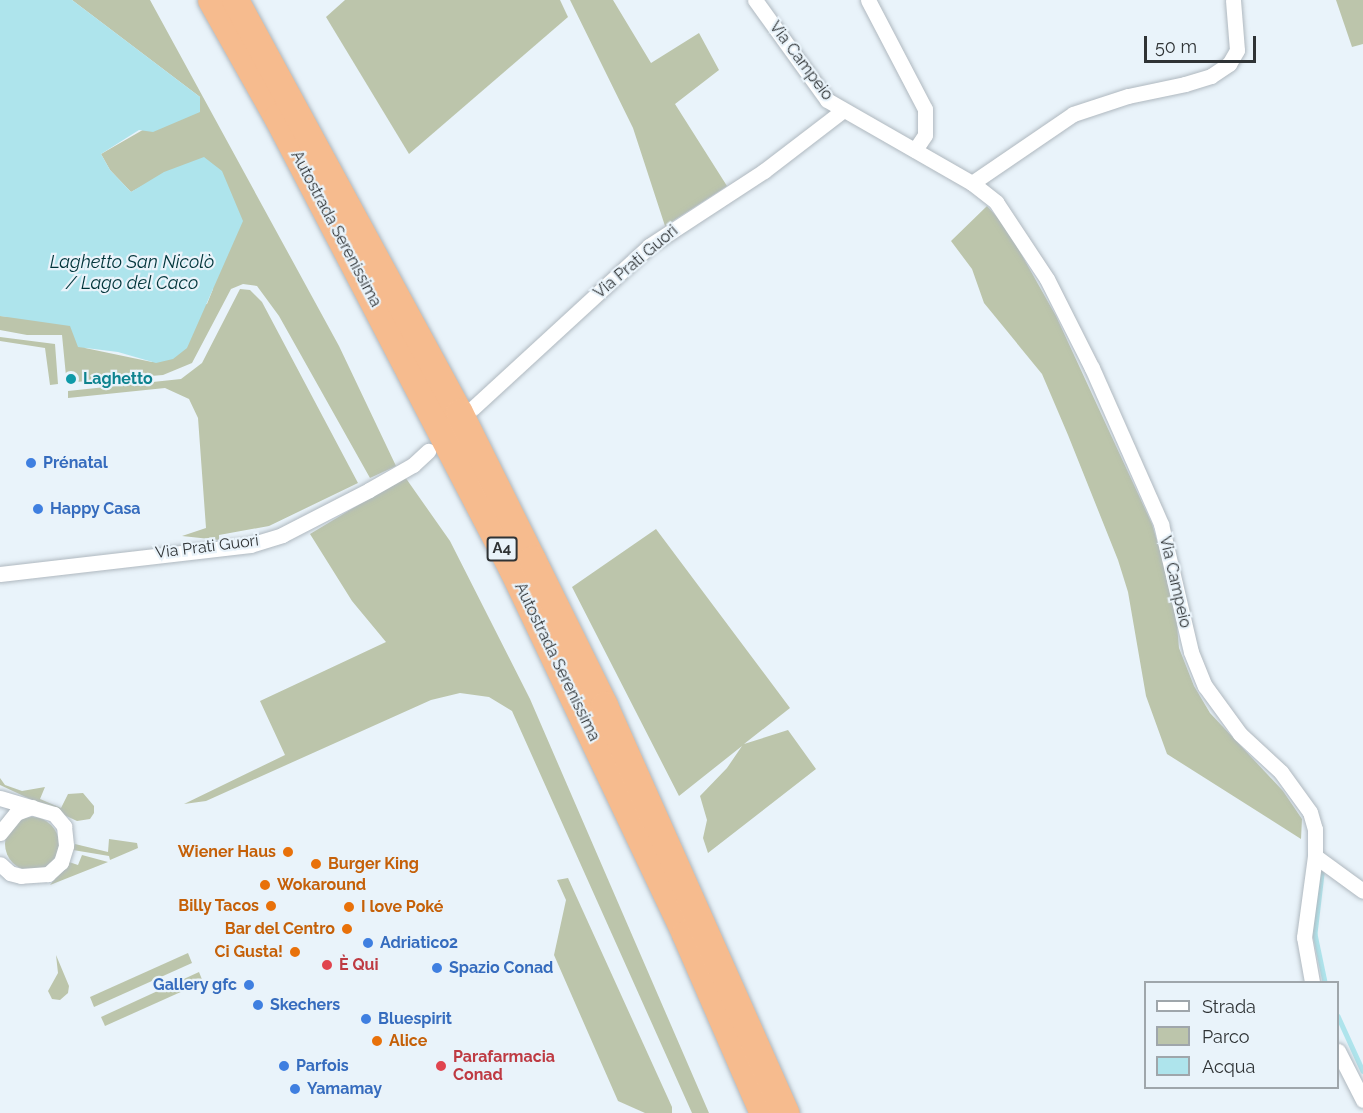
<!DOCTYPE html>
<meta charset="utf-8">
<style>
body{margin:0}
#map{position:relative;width:1363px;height:1113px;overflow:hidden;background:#e9f3fa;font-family:Raleway,sans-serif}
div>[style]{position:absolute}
.green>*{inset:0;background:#bcc5ab}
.round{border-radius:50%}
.water>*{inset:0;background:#aee4ec}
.stream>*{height:4.5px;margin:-2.25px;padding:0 2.25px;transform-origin:2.25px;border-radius:2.25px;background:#aee4ec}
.roads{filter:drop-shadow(0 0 2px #afb8bf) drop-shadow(0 0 2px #afb8bf)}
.minor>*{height:15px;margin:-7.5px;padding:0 7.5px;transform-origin:7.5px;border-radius:7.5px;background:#fff}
.motorway>*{height:27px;margin:-13.5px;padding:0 13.5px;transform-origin:13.5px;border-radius:13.5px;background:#f6bb8e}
.dots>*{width:16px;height:16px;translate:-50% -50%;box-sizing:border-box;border:3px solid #e9f3fa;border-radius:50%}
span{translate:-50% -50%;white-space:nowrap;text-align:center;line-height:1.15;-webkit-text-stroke:4.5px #e9f3fa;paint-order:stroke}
.shield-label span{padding:2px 4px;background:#e9f3fa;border:2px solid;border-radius:4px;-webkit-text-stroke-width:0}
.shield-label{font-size:15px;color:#2f3335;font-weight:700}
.street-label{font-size:16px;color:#2f3335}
.culture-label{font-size:16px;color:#0d838f;font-weight:700}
.left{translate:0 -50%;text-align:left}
.shop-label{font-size:16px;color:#366cbe;font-weight:700}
.right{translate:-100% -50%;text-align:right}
.food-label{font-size:16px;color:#c56008;font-weight:700}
.health-label{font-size:16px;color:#be3a42;font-weight:700}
.water-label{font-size:18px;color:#00343a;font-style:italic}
.legend{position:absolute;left:1144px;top:981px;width:195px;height:108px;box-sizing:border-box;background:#e9f3fa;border:2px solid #9fa6ab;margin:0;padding:8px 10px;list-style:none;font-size:18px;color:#2f3335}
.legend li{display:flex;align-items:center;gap:12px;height:30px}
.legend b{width:30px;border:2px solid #9fa6ab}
.scale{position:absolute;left:1144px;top:36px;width:112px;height:27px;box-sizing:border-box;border:3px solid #2f3335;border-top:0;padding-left:8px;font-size:18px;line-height:21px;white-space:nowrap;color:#2f3335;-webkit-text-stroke:4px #e9f3fa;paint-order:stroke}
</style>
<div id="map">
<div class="green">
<div style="clip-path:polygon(72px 0,150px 0,339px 346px,396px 466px,370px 478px,279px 316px,257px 286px,243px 284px,231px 289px,192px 363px,163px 375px,76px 382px,75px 375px,66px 376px,62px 335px,27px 335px,0 330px,0 316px,77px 322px,85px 348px,152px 362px,196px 306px,207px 304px,213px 289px,144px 185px,131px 192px,110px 170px,101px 154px,200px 97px)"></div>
<div style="clip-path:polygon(345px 0,560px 0,568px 17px,409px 154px,326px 17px)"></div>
<div style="clip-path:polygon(570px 0,613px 0,651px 63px,699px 33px,719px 70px,675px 104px,727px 186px,665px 226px,633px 128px)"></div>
<div style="clip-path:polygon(1336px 0,1363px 0,1363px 44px,1352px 47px)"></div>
<div style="clip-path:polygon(987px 206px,1006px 227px,1056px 316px,1152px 524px,1175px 602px,1179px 648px,1194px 686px,1210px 713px,1283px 791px,1302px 819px,1301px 839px,1167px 754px,1146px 696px,1128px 592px,1118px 560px,1068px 435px,1042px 374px,984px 303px,972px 269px,951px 241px)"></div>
<div style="clip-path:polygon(240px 289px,250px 290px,262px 302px,358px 483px,269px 526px,219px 535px,219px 540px,182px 536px,206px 528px,198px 418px,189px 399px,165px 388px,68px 398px,68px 391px,181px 379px,202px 363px)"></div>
<div style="clip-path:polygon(0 337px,55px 344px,58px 384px,50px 385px,45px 348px,0 341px)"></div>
<div style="clip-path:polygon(405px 477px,450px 541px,530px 699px,709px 1113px,692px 1113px,512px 711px,489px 697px,460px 693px,431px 700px,206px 801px,184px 804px,285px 755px,260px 701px,386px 642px,352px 601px,310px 534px)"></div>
<div style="clip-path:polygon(656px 529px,790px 708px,744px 744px,788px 730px,816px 769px,708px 853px,703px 838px,707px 820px,700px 796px,727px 768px,742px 746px,679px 796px,572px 587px)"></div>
<div style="clip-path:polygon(0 778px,5px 785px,22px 791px,45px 787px,40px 799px,61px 808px,68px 794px,83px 793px,94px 806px,94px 813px,90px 819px,77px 821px,0 785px)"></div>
<div class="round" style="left:5px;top:817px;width:54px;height:54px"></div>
<div style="clip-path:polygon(109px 839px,137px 843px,138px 848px,110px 860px,109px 856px,73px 850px,75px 844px,108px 852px)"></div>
<div style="clip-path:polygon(82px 855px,108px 862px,50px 885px,69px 862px,78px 865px)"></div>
<div style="clip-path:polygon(568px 878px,672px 1107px,672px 1113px,645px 1113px,618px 1101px,554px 955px,566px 900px,557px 880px)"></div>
<div style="clip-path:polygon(188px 953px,192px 963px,94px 1007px,90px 997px)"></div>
<div style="clip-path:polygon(56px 955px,69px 986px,68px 993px,60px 1000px,52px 999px,48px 991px,58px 973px)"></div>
<div style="clip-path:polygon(199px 972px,203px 982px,105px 1026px,101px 1017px)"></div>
</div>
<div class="water">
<div style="clip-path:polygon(0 0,72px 0,200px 97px,200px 112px,153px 132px,139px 130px,101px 154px,110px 170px,131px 192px,164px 172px,204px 157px,222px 171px,243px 221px,187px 348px,173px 359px,156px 363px,118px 352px,78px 347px,70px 326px,0 316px)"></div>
</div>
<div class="stream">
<div style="left:1322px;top:874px;width:60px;rotate:96.7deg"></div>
<div style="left:1315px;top:934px;width:49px;rotate:78.2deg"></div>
<div style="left:1338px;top:1016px;width:60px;rotate:65.6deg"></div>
</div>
<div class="roads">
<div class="minor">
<div style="left:755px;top:0;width:123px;rotate:54.2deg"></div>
<div style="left:827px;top:100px;width:167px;rotate:29.8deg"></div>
<div style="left:972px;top:183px;width:31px;rotate:38deg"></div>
<div style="left:996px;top:202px;width:92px;rotate:56.5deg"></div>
<div style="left:1047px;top:279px;width:100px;rotate:63.2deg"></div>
<div style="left:1092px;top:368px;width:171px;rotate:66.1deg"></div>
<div style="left:1161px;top:524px;width:131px;rotate:76.8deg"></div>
<div style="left:1191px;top:652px;width:37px;rotate:68deg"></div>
<div style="left:1205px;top:686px;width:59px;rotate:53.9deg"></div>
<div style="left:1240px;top:734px;width:56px;rotate:42.8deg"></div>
<div style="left:1281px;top:772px;width:49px;rotate:54.1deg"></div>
<div style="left:1310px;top:812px;width:18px;rotate:74deg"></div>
<div style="left:1315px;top:829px;width:27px;rotate:90deg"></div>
<div style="left:1315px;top:856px;width:82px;rotate:97.7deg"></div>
<div style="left:1304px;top:937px;width:46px;rotate:79.9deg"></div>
<div style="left:868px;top:0;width:123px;rotate:62.4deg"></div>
<div style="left:925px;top:109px;width:26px;rotate:90deg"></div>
<div style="left:925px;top:135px;width:18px;rotate:124deg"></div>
<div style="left:972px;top:183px;width:122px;rotate:-34.3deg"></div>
<div style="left:1073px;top:114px;width:58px;rotate:-18.1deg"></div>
<div style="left:1128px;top:96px;width:58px;rotate:-11.9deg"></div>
<div style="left:1185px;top:84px;width:27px;rotate:-17deg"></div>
<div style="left:1211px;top:76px;width:22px;rotate:-34deg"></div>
<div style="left:1229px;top:64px;width:16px;rotate:-60deg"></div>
<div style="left:1237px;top:50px;width:50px;rotate:-94.6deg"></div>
<div style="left:473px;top:408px;width:239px;rotate:-42.6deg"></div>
<div style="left:649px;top:246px;width:137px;rotate:-33.1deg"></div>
<div style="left:764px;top:171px;width:97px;rotate:-37.5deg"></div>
<div style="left:0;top:574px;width:252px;rotate:-6.6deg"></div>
<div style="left:250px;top:545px;width:34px;rotate:-17deg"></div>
<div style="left:282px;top:535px;width:98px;rotate:-27.3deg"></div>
<div style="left:369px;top:490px;width:51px;rotate:-29.6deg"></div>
<div style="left:413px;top:465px;width:21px;rotate:-43deg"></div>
<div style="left:0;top:798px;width:56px;rotate:16.5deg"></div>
<div style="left:54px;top:814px;width:16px;rotate:50deg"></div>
<div style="left:64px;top:826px;width:20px;rotate:84deg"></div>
<div style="left:66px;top:846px;width:17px;rotate:107deg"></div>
<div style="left:61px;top:862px;width:18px;rotate:137deg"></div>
<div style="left:48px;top:874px;width:27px;rotate:176deg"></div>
<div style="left:21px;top:876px;width:11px;rotate:-165deg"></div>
<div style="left:10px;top:873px;width:13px;rotate:-138deg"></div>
<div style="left:0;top:833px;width:26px;rotate:-51deg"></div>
<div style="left:16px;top:813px;width:17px;rotate:-21deg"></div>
<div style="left:1315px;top:856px;width:59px;rotate:36.1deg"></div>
<div style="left:1338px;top:1051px;width:55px;rotate:63deg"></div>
</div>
<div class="motorway">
<div style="left:211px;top:0;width:134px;rotate:60.6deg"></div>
<div style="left:277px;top:117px;width:512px;rotate:62.53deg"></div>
<div style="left:513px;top:571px;width:402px;rotate:64.6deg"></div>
<div style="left:685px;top:934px;width:195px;rotate:66.5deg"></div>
<div style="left:235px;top:0;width:469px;rotate:61.5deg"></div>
<div style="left:459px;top:412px;width:164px;rotate:63.6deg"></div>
<div style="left:532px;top:559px;width:163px;rotate:63.7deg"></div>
<div style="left:604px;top:705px;width:447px;rotate:66deg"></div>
</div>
</div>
<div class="dots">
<div style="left:71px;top:379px;background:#0f9aa8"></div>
<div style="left:31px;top:463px;background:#3f7fe0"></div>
<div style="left:38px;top:509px;background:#3f7fe0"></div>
<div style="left:288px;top:852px;background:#e8710a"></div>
<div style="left:316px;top:864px;background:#e8710a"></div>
<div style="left:265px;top:885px;background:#e8710a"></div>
<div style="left:271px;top:906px;background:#e8710a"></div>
<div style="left:349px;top:907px;background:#e8710a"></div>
<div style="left:347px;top:929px;background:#e8710a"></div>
<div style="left:368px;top:943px;background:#3f7fe0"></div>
<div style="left:295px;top:952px;background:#e8710a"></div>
<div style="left:327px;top:965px;background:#e0444e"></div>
<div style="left:437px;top:968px;background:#3f7fe0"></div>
<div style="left:249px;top:985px;background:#3f7fe0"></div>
<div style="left:258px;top:1005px;background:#3f7fe0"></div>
<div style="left:366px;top:1019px;background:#3f7fe0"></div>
<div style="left:377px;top:1041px;background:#e8710a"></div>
<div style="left:284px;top:1066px;background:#3f7fe0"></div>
<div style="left:441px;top:1066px;background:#e0444e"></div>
<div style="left:295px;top:1089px;background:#3f7fe0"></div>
</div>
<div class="shield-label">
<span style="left:502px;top:549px">A4</span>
</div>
<div class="street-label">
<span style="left:801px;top:61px;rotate:53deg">Via Campeio</span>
<span style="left:336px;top:229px;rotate:62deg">Autostrada Serenissima</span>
<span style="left:636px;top:262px;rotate:-40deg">Via Prati Guori</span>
<span style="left:207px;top:547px;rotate:-7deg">Via Prati Guori</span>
<span style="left:1175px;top:582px;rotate:77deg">Via Campeio</span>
<span style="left:557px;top:662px;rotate:64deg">Autostrada Serenissima</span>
</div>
<div class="culture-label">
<span class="left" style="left:83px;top:379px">Laghetto</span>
</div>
<div class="shop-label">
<span class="left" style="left:43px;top:463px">Prénatal</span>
<span class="left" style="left:50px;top:509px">Happy Casa</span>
<span class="left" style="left:380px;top:943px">Adriatico2</span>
<span class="left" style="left:449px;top:968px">Spazio Conad</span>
<span class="right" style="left:237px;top:985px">Gallery gfc</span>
<span class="left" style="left:270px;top:1005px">Skechers</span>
<span class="left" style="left:378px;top:1019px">Bluespirit</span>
<span class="left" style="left:296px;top:1066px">Parfois</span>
<span class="left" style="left:307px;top:1089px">Yamamay</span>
</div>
<div class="food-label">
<span class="right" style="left:276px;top:852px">Wiener Haus</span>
<span class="left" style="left:328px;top:864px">Burger King</span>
<span class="left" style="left:277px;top:885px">Wokaround</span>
<span class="right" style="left:259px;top:906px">Billy Tacos</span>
<span class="left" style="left:361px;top:907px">I love Poké</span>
<span class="right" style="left:335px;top:929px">Bar del Centro</span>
<span class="right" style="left:283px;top:952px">Ci Gusta!</span>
<span class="left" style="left:389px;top:1041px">Alice</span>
</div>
<div class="health-label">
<span class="left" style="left:339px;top:965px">È Qui</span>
<span class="left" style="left:453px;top:1066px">Parafarmacia<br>Conad</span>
</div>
<div class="water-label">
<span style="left:132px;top:273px">Laghetto San Nicolò<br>/ Lago del Caco</span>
</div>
<ul class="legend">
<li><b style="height:8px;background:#fff"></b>Strada</li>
<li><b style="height:16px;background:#bcc5ab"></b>Parco</li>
<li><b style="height:16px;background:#aee4ec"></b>Acqua</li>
</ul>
<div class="scale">50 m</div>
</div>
